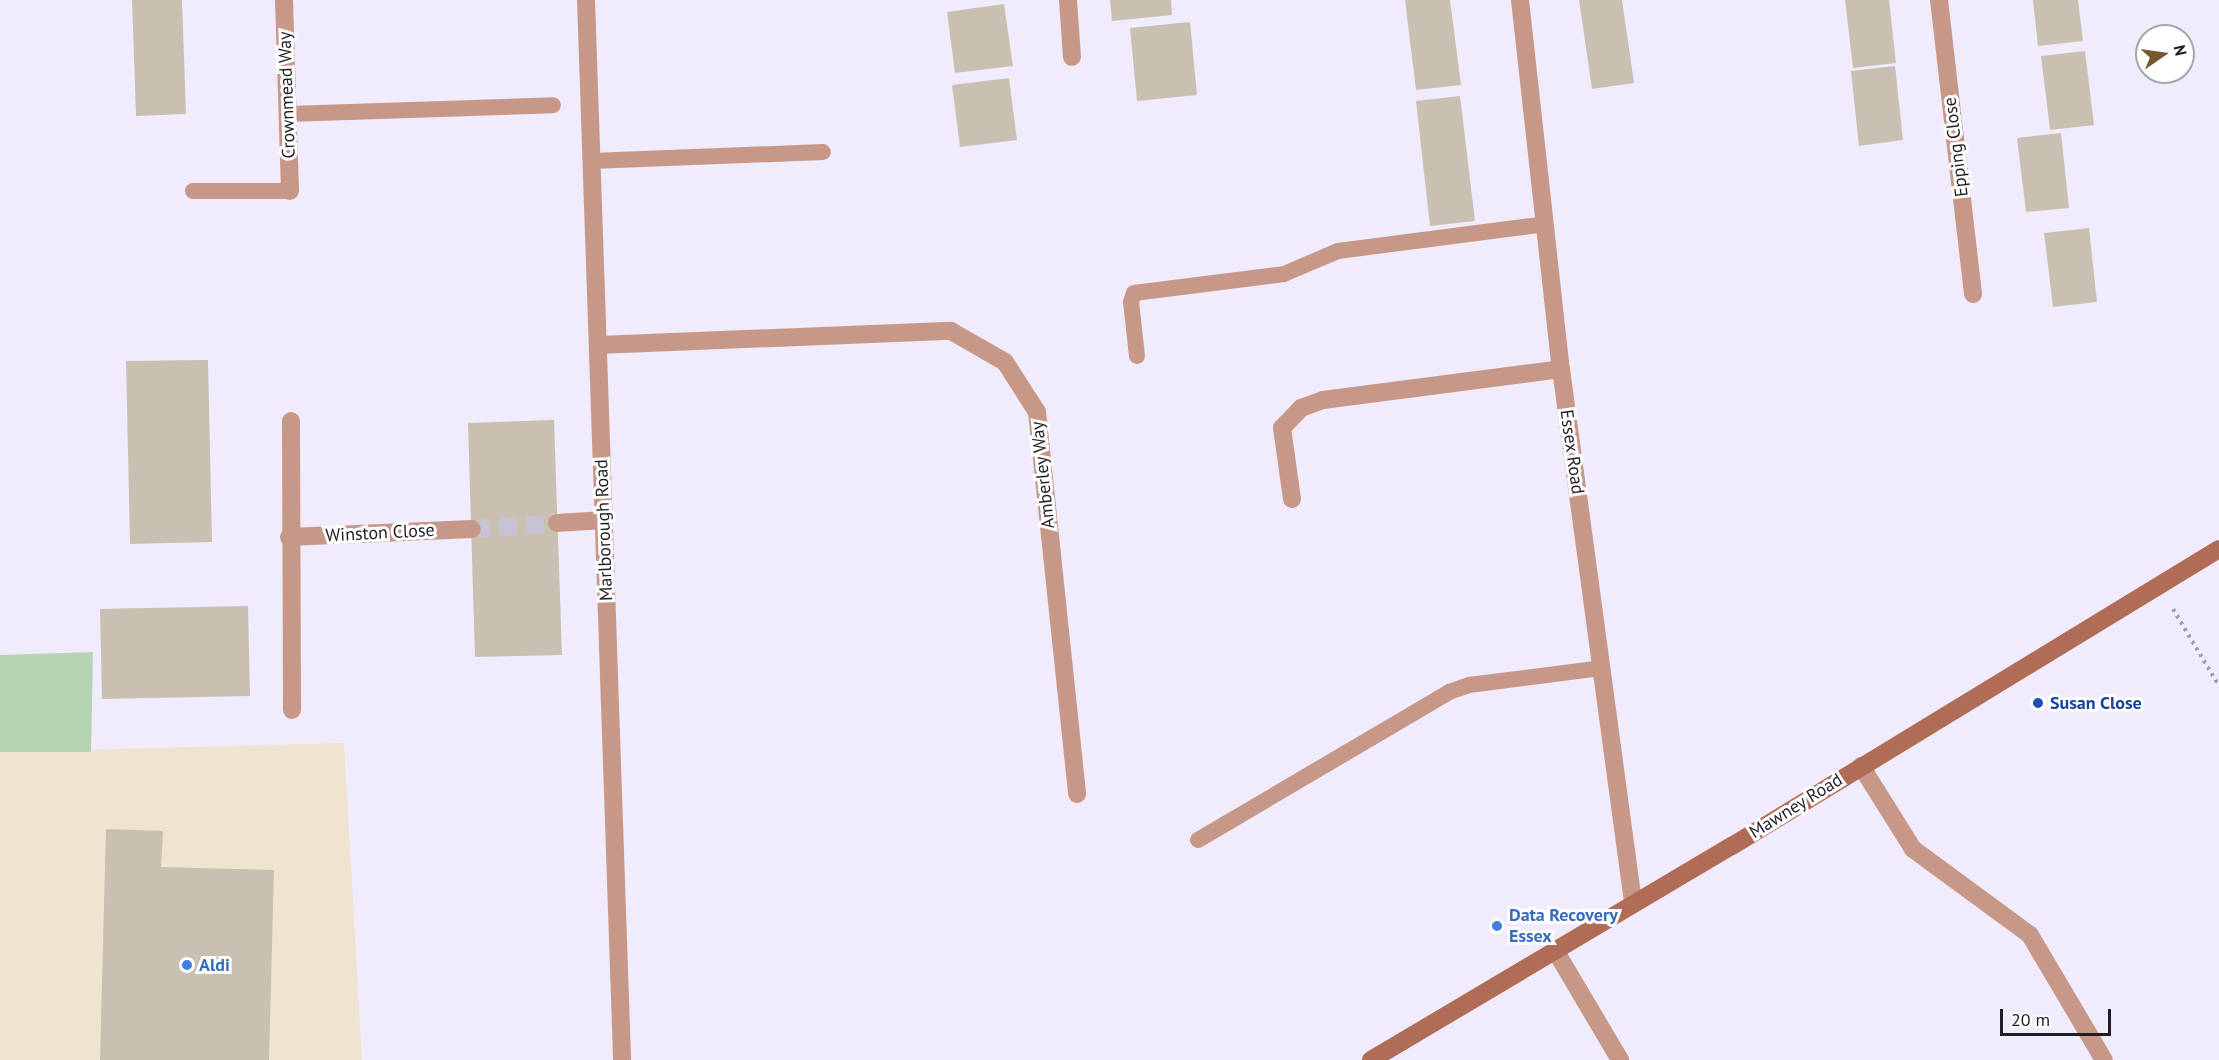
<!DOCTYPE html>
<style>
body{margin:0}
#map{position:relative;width:2219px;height:1060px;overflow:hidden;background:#f1ecfd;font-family:"PT Sans",sans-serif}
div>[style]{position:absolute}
.commercial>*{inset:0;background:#efe4cf}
.green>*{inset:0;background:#b7d4b2}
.building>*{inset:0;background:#c9c0b2}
.street-tunnel>*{height:18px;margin-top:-9px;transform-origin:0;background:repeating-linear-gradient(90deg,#c7c3d2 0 18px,transparent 0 27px)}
.path>*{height:4px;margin-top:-2px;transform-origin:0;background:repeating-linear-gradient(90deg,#a29eab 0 3px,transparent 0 7.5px)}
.lane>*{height:16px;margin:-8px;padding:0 8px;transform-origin:8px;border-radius:8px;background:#c79887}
.street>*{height:18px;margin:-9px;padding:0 9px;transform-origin:9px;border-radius:9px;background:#c79887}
.secondary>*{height:18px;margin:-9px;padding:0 9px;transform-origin:9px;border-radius:9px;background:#b06c54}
.dots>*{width:16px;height:16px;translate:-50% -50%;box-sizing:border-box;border:3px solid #fff;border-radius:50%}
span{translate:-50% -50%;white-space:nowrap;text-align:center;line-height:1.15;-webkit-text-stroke:6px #fff;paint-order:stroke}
.street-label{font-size:18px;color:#201e24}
.transit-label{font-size:18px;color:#164399;font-weight:700}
.left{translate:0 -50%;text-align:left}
.shop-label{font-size:18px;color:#366cbe;font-weight:700}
.north{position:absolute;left:2135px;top:24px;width:60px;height:60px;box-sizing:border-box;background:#fff;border:2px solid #a6a5a7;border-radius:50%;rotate:77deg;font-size:16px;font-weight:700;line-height:24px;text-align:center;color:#201e24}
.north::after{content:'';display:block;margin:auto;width:21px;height:27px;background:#76572c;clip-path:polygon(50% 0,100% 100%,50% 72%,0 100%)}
.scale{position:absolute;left:2000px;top:1009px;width:111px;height:27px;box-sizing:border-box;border:3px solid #201e24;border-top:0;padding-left:8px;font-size:18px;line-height:21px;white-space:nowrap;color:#201e24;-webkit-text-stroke:4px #fff;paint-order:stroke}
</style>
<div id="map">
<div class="commercial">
<div style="clip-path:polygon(344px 743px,362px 1060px,0 1060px,0 752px)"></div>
</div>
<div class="green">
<div style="clip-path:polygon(93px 652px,91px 752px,0 752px,0 655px)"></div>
</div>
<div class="building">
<div style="clip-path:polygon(132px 0,182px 0,186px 114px,136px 116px)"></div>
<div style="clip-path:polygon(1110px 0,1171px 0,1172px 15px,1112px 21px)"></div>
<div style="clip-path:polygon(1405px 0,1450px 0,1461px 85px,1416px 90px)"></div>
<div style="clip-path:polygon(1579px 0,1622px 0,1634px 83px,1592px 89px)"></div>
<div style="clip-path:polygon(1845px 0,1889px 0,1896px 63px,1853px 68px)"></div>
<div style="clip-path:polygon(2033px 0,2078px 0,2083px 41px,2038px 46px)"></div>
<div style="clip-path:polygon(1004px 4px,1013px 66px,955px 73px,947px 12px)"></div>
<div style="clip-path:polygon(1190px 22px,1197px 95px,1137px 101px,1130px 28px)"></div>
<div style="clip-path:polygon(2085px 51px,2094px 125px,2050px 130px,2041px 56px)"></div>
<div style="clip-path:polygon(1895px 66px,1903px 140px,1859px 146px,1851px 71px)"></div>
<div style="clip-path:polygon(1009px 78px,1017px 140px,960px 147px,952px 85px)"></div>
<div style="clip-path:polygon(1460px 96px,1475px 221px,1430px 226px,1416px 101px)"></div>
<div style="clip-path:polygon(2061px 133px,2069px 208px,2026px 212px,2017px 138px)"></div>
<div style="clip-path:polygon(2089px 228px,2097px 302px,2053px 307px,2044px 233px)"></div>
<div style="clip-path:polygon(208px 360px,212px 542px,130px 544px,126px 361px)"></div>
<div style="clip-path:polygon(554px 420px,562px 655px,475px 657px,468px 423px)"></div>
<div style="clip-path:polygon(248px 606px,250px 696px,102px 699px,100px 609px)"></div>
<div style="clip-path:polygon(106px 829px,163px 831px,161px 867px,274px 870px,269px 1060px,100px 1060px)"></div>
</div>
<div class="street-tunnel">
<div style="left:472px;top:529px;width:85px;rotate:-4deg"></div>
</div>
<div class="path">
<div style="left:2173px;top:609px;width:90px;rotate:59.1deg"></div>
</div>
<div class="lane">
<div style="left:288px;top:114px;width:265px;rotate:-1.9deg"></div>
<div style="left:591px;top:161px;width:232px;rotate:-2.2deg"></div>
<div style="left:193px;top:191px;width:97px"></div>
<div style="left:1137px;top:356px;width:54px;rotate:-96.3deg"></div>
<div style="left:1131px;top:302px;width:9px;rotate:-72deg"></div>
<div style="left:1134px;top:293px;width:151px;rotate:-7.2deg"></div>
<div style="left:1284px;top:274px;width:59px;rotate:-23.1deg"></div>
<div style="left:1338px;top:251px;width:209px;rotate:-7.4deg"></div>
<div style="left:1198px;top:840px;width:291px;rotate:-30.5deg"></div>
<div style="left:1449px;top:692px;width:21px;rotate:-19deg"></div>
<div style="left:1469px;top:685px;width:133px;rotate:-7.3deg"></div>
</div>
<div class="street">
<div style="left:284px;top:0;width:191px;rotate:88.2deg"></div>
<div style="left:586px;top:0;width:1061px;rotate:88.05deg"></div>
<div style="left:1068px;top:0;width:57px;rotate:86deg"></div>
<div style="left:1520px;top:0;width:371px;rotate:83.7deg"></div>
<div style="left:1561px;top:369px;width:538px;rotate:82.31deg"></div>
<div style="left:1939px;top:0;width:296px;rotate:83.4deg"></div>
<div style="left:598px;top:345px;width:353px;rotate:-2.3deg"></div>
<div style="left:951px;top:331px;width:62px;rotate:29.9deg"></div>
<div style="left:1005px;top:362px;width:59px;rotate:57.4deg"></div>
<div style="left:1037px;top:412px;width:384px;rotate:84deg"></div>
<div style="left:291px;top:421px;width:289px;rotate:89.8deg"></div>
<div style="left:1292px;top:499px;width:72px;rotate:-98deg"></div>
<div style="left:1282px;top:428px;width:28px;rotate:-46deg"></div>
<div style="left:1301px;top:408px;width:23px;rotate:-20deg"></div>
<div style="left:1323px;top:400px;width:240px;rotate:-7.4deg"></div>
<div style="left:557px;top:523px;width:47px;rotate:-3.7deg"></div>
<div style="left:289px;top:537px;width:183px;rotate:-2.5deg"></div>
<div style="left:1861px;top:766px;width:98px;rotate:57.9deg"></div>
<div style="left:1913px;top:849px;width:145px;rotate:36.3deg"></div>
<div style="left:2030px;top:935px;width:145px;rotate:59.4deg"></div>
<div style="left:1555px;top:950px;width:128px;rotate:59.4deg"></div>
</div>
<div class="secondary">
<div style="left:1371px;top:1060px;width:420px;rotate:-30.7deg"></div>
<div style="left:1732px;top:846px;width:570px;rotate:-31.38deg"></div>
</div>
<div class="dots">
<div style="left:2038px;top:703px;background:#1a4fb4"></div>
<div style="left:1497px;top:926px;background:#3f7fe0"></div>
<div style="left:187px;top:965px;background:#3f7fe0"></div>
</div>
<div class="street-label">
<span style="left:287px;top:95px;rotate:-92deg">Crownmead Way</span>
<span style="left:1956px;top:147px;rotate:-97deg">Epping Close</span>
<span style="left:1572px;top:452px;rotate:82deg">Essex Road</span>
<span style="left:1043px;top:475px;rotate:-96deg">Amberley Way</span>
<span style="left:604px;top:530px;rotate:-92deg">Marlborough Road</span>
<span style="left:380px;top:533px;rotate:-3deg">Winston Close</span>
<span style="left:1796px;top:806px;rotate:-32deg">Mawney Road</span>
</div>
<div class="transit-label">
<span class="left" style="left:2050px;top:703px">Susan Close</span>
</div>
<div class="shop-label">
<span class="left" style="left:1509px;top:926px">Data Recovery<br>Essex</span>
<span class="left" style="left:199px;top:965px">Aldi</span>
</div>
<div class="north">N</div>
<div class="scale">20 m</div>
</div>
